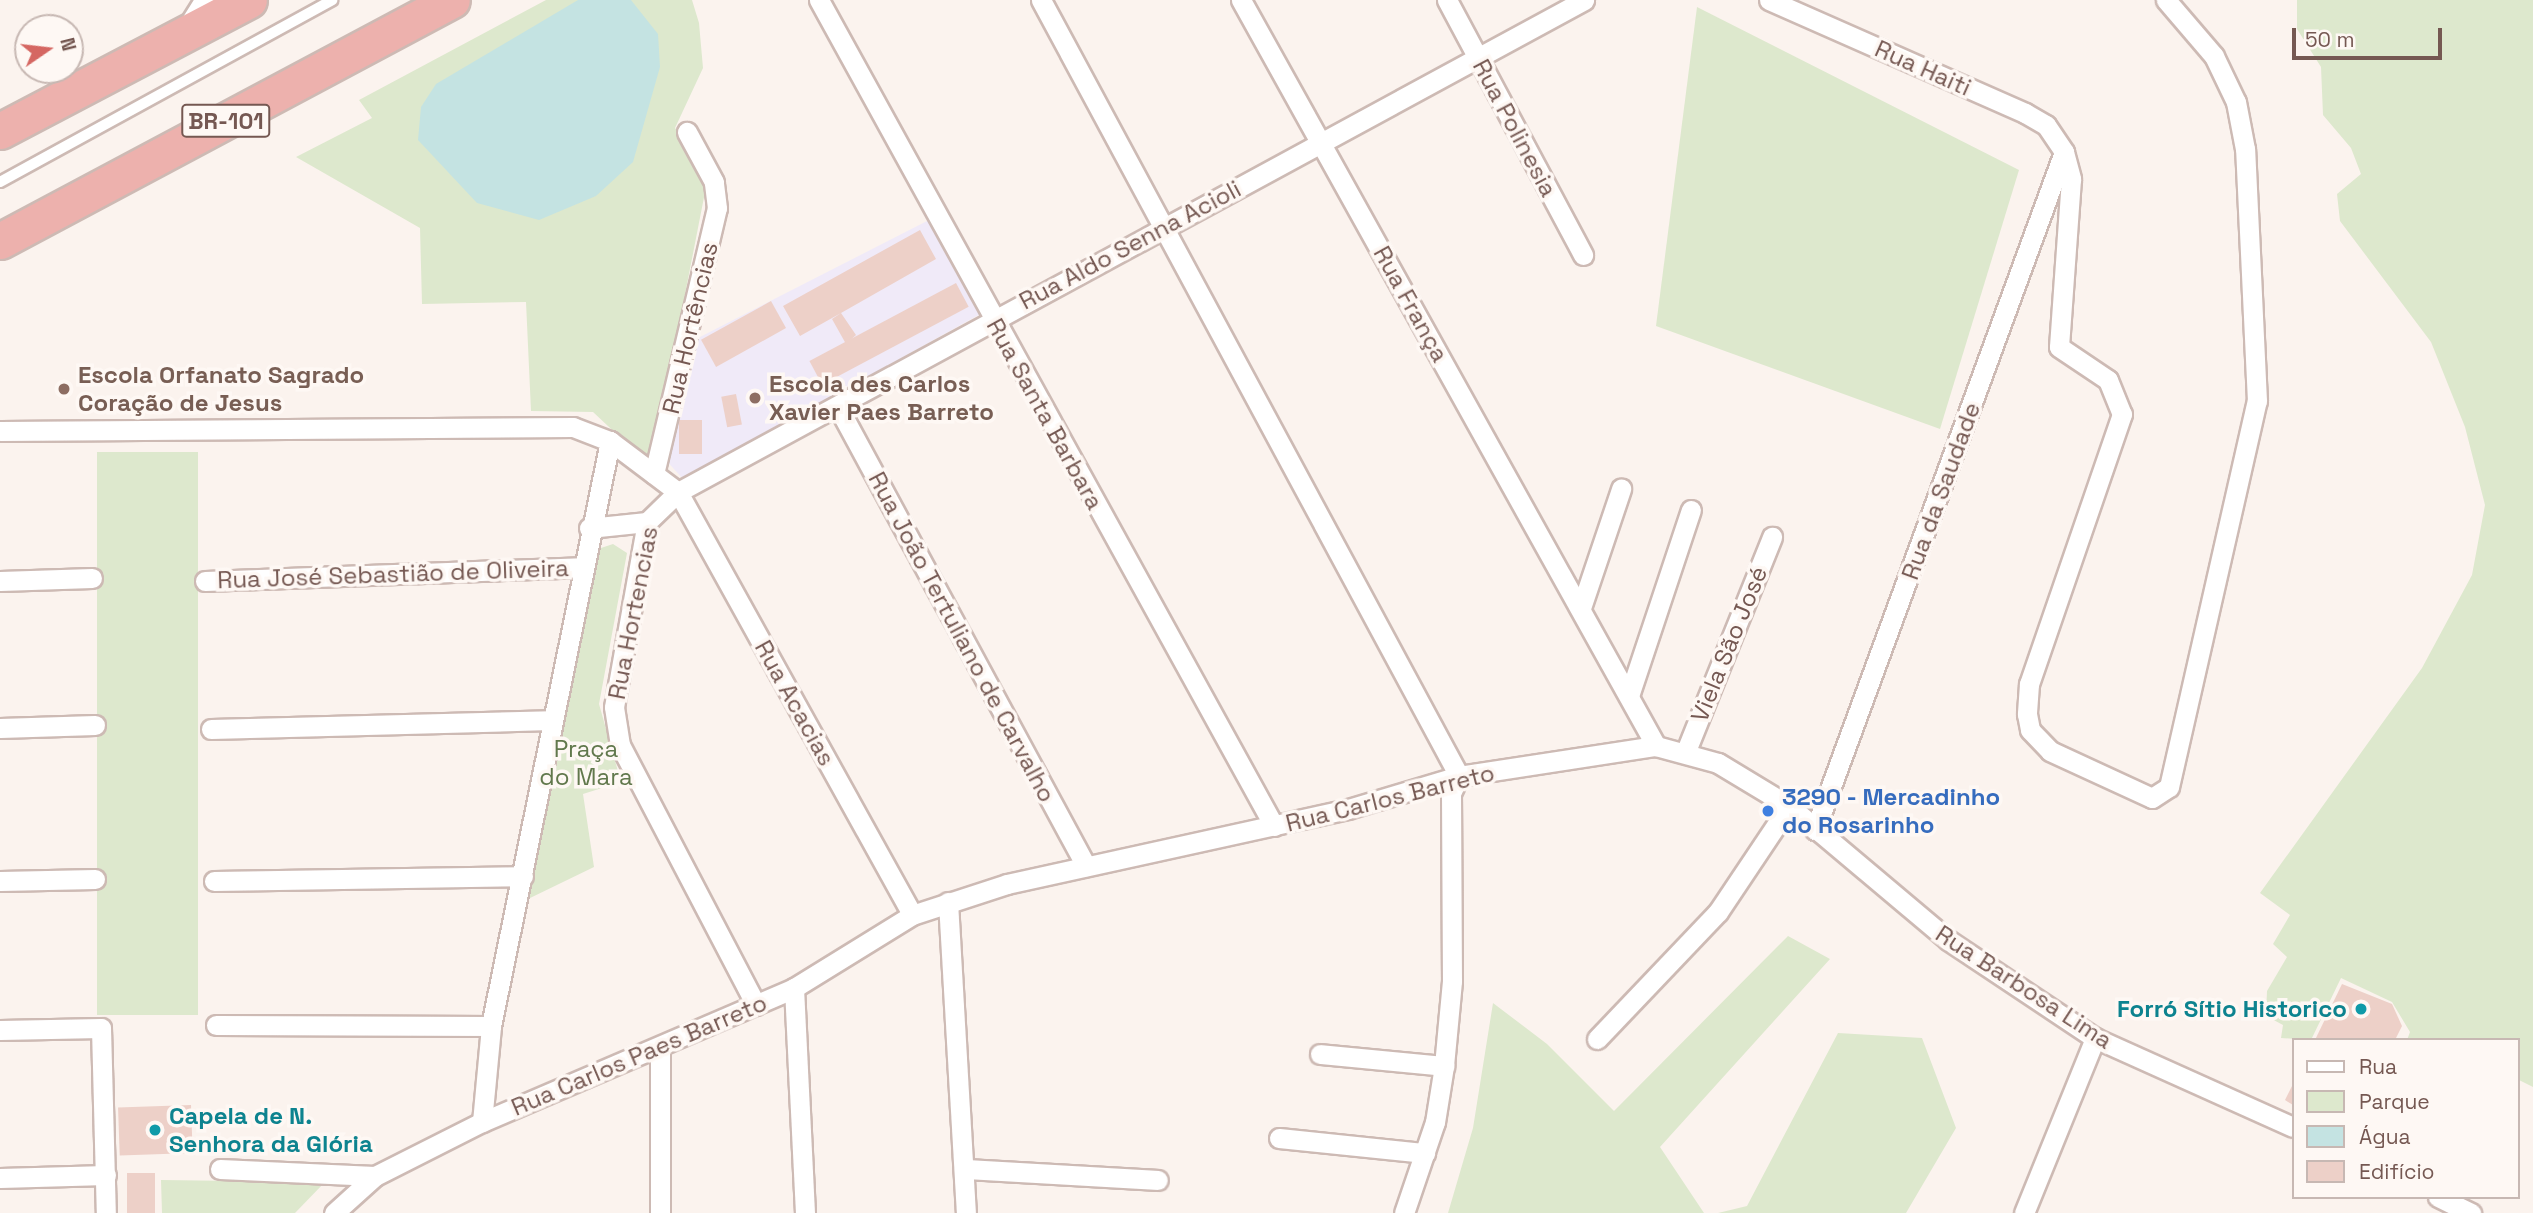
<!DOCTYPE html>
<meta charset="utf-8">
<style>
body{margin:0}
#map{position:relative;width:2533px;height:1213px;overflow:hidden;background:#fbf3ee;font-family:"Space Grotesk",sans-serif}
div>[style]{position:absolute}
.education>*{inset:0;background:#f0eaf8}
.green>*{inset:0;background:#dde8cd;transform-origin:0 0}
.water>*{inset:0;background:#c4e3e2}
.building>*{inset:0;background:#edd0c8;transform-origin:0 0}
.roads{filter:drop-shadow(2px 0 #cdbab4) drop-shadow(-2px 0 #cdbab4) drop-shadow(0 2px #cdbab4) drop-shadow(0 -2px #cdbab4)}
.lane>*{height:10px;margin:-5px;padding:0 5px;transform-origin:5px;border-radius:5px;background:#fff}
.street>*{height:19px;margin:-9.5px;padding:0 9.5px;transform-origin:9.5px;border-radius:9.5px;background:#fff}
.highway>*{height:35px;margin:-17.5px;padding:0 17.5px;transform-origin:17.5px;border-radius:17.5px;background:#edb1ad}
.dots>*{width:19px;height:19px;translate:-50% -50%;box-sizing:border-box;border:4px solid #fef8f4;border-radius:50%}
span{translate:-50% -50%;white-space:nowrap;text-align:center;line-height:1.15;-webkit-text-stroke:7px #fef8f4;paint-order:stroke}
.shield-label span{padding:2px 5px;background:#fef8f4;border:2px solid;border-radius:5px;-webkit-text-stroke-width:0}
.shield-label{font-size:23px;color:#755852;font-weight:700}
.street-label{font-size:24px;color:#755852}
.education-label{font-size:24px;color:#785e54;font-weight:700}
.left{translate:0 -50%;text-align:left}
.park-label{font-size:24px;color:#61784c}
.shop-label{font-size:24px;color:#366cbe;font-weight:700}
.culture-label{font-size:24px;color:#0d838f;font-weight:700}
.right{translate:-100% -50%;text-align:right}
.legend{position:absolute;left:2292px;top:1038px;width:228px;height:161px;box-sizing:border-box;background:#fef8f4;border:2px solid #c7b8b3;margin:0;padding:9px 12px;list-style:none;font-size:21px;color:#755852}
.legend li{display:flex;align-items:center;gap:14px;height:35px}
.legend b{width:35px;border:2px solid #c7b8b3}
.north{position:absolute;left:14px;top:14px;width:70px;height:70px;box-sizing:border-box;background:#fef8f4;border:2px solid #c7b8b3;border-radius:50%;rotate:76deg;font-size:19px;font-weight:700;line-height:28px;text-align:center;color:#755852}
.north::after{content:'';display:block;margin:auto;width:24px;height:32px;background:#d56762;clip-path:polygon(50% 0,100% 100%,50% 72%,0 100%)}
.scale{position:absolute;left:2292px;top:28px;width:150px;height:32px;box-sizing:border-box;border:4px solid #755852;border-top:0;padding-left:9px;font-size:21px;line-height:24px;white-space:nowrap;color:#755852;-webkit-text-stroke:5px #fef8f4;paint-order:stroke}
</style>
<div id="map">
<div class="education">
<div style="clip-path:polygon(929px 220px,984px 312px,683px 479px,664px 458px,698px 338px)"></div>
</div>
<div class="green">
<div style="clip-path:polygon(546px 0,692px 0,699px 23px,703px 68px,675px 128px,700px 164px,706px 187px,654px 453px,640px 456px,593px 412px,531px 411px,526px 302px,422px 304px,420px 228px,296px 157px,372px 118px,359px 100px)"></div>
<div style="clip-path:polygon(2297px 0,2533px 0,2533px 1087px,2517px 1079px,2517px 1040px,2407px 1040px,2410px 1032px,2392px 1002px,2341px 978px,2311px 1040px,2281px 1038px,2283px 1025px,2266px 1016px,2267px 991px,2287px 957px,2273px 944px,2290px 915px,2260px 893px,2422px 668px,2472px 575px,2485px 505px,2465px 427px,2431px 342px,2340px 221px,2337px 194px,2361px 174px,2351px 148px,2323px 115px,2321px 67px,2297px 29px)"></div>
<div style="clip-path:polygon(1697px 7px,2019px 170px,1940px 429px,1656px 326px)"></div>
<div style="left:97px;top:452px;width:101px;height:563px"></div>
<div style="clip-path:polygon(613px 544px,627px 553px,599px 704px,621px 782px,583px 794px,594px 867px,528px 899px,598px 549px)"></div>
<div style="clip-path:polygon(1788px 936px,1830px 959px,1660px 1147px,1704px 1213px,1448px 1213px,1473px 1128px,1493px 1003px,1547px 1044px,1614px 1111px)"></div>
<div style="clip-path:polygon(1838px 1033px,1922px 1038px,1956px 1128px,1906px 1213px,1718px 1213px,1747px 1206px)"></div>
<div style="clip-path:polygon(161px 1180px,325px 1182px,295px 1213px,162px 1213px)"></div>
</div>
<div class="water">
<div style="clip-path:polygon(578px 0,631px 0,658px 34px,660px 67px,633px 162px,596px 196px,539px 220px,477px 203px,418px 140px,421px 107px,436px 84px)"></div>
</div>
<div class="building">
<div style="clip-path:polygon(920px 230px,936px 259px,841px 313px,856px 335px,846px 344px,832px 319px,841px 313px,800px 336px,783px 306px)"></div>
<div style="left:956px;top:283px;width:27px;height:166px;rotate:62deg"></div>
<div style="left:771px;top:301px;width:31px;height:80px;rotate:61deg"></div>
<div style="left:736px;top:394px;width:31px;height:15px;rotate:79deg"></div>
<div style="left:679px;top:420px;width:23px;height:34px"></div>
<div style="clip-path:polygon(2342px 984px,2392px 1004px,2402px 1026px,2395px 1040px,2315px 1040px)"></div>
<div style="clip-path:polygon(2293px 1084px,2293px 1105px,2285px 1100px)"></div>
<div style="left:191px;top:1105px;width:48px;height:73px;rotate:88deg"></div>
<div style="left:155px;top:1173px;width:40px;height:28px;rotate:90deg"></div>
</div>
<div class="roads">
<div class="lane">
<div style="left:0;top:182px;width:379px;rotate:-28.7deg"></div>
</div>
<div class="street">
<div style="left:819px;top:0;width:943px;rotate:61.15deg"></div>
<div style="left:1041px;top:0;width:881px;rotate:61.69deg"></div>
<div style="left:1459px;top:776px;width:19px;rotate:115deg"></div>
<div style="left:1451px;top:793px;width:188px;rotate:89.7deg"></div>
<div style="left:1452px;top:981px;width:85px;rotate:95.4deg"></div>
<div style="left:1444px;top:1066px;width:57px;rotate:99.1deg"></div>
<div style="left:1435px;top:1122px;width:96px;rotate:108.8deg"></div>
<div style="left:1241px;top:0;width:854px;rotate:60.91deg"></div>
<div style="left:1447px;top:0;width:289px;rotate:61.9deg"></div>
<div style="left:1769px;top:0;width:280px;rotate:23.8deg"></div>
<div style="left:2025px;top:113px;width:24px;rotate:30deg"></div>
<div style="left:2046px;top:125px;width:32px;rotate:56deg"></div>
<div style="left:2064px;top:152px;width:28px;rotate:75deg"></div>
<div style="left:2071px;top:179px;width:168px;rotate:94.1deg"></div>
<div style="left:2059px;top:347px;width:59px;rotate:34deg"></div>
<div style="left:2108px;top:380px;width:37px;rotate:68deg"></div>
<div style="left:2122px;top:414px;width:286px;rotate:109deg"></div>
<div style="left:2029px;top:684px;width:30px;rotate:94deg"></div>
<div style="left:2027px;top:714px;width:16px;rotate:79deg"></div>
<div style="left:2030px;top:730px;width:29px;rotate:46deg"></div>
<div style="left:2050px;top:751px;width:112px;rotate:24.7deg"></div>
<div style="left:2152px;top:798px;width:20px;rotate:-33deg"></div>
<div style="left:2169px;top:787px;width:396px;rotate:-77.2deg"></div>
<div style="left:2257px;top:401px;width:252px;rotate:-92.7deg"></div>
<div style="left:2245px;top:149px;width:48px;rotate:-100.8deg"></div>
<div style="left:2236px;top:102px;width:51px;rotate:-115.6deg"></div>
<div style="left:2214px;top:56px;width:74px;rotate:-130.6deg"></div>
<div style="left:186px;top:29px;width:34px;rotate:-58deg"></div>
<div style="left:838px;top:407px;width:522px;rotate:61.62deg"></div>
<div style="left:0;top:431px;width:573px;rotate:-0.4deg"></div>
<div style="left:573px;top:427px;width:40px;rotate:21deg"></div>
<div style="left:610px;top:441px;width:85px;rotate:36.9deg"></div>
<div style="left:678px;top:492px;width:483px;rotate:61deg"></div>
<div style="left:654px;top:474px;width:273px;rotate:-76.7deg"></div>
<div style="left:717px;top:208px;width:26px;rotate:-97deg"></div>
<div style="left:714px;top:182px;width:57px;rotate:-118.4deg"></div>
<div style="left:589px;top:528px;width:58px;rotate:-5.9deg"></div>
<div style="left:0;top:581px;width:92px;rotate:-1.9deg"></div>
<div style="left:205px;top:581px;width:376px;rotate:-2.1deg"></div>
<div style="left:1581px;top:608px;width:126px;rotate:-71.4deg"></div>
<div style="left:1629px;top:696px;width:196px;rotate:-71.6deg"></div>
<div style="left:0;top:728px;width:95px;rotate:-1.8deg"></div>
<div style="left:211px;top:729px;width:339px;rotate:-1.5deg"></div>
<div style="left:1686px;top:751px;width:231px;rotate:-68.1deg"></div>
<div style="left:1815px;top:830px;width:722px;rotate:-69.83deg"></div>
<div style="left:0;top:881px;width:95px;rotate:-1.2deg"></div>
<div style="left:214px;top:881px;width:309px;rotate:-0.9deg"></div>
<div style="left:948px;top:902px;width:312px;rotate:86.7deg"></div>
<div style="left:794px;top:988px;width:225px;rotate:87.2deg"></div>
<div style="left:756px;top:1005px;width:293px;rotate:-117.6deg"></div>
<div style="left:620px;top:745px;width:38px;rotate:-99deg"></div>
<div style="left:614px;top:707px;width:188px;rotate:-79.9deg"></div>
<div style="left:647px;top:522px;width:43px;rotate:-44.1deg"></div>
<div style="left:678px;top:492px;width:1031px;rotate:-28.5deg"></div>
<div style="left:216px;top:1025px;width:275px;rotate:0.2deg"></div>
<div style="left:0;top:1030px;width:101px;rotate:-1.1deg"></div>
<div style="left:101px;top:1028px;width:185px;rotate:88.5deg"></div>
<div style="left:1597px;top:1039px;width:175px;rotate:-46.4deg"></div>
<div style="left:1718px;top:912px;width:128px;rotate:-56.2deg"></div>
<div style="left:1320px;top:1054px;width:125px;rotate:5.5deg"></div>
<div style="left:482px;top:1122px;width:96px;rotate:-84.6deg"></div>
<div style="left:491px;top:1026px;width:597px;rotate:-78.5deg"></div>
<div style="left:1279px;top:1138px;width:147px;rotate:5.9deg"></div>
<div style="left:220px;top:1169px;width:155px;rotate:2.6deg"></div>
<div style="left:967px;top:1169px;width:191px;rotate:3.3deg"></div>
<div style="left:0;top:1178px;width:106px;rotate:-1.6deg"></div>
<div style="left:2438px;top:1197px;width:37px;rotate:26deg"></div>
<div style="left:334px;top:1213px;width:55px;rotate:-42.1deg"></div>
<div style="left:375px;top:1176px;width:120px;rotate:-26.8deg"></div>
<div style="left:482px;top:1122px;width:340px;rotate:-23.2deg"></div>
<div style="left:794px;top:988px;width:139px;rotate:-31.7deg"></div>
<div style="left:912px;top:915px;width:100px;rotate:-18.1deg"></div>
<div style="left:1007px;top:884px;width:349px;rotate:-12.4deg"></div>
<div style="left:1348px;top:809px;width:116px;rotate:-16.6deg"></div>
<div style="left:1459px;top:776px;width:199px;rotate:-8.7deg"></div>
<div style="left:1656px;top:746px;width:64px;rotate:15.3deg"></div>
<div style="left:1718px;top:763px;width:83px;rotate:31.2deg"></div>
<div style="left:1789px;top:806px;width:208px;rotate:40.1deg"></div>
<div style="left:1948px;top:940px;width:177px;rotate:33.7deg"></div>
<div style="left:2095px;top:1038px;width:217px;rotate:24.2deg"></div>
<div style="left:660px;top:1213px;width:166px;rotate:-90deg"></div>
<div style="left:2024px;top:1213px;width:189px;rotate:-67.9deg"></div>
</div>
<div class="highway">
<div style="left:0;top:131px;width:281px;rotate:-27.7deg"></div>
<div style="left:0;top:241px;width:512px;rotate:-28.07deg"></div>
</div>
</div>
<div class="dots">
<div style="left:64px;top:389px;background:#8d6e63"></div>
<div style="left:755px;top:398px;background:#8d6e63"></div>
<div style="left:1768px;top:811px;background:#3f7fe0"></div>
<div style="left:2361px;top:1009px;background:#0f9aa8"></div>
<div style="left:155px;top:1130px;background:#0f9aa8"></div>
</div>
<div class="shield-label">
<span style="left:226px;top:121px">BR-101</span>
</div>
<div class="street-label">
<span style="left:1923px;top:68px;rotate:24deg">Rua Haiti</span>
<span style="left:1515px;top:128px;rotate:62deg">Rua Polinesia</span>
<span style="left:1130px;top:245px;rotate:-28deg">Rua Aldo Senna Acioli</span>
<span style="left:1411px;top:304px;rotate:61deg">Rua França</span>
<span style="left:690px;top:328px;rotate:-77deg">Rua Hortências</span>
<span style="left:1045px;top:414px;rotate:61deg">Rua Santa Barbara</span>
<span style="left:1941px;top:491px;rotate:-70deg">Rua da Saudade</span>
<span style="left:393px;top:574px;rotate:-2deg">Rua José Sebastião de Oliveira</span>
<span style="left:633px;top:613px;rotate:-79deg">Rua Hortencias</span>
<span style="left:962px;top:637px;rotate:62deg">Rua João Tertuliano de Carvalho</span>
<span style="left:1729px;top:644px;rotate:-68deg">Viela São José</span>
<span style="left:795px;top:703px;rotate:61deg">Rua Acacias</span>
<span style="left:1390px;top:798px;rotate:-14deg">Rua Carlos Barreto</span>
<span style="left:2024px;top:987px;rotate:33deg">Rua Barbosa Lima</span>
<span style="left:639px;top:1055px;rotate:-23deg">Rua Carlos Paes Barreto</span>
</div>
<div class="education-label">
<span class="left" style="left:78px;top:389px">Escola Orfanato Sagrado<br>Coração de Jesus</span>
<span class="left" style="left:769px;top:398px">Escola des Carlos<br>Xavier Paes Barreto</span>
</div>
<div class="park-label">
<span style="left:586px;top:763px">Praça<br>do Mara</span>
</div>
<div class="shop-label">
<span class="left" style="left:1782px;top:811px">3290 - Mercadinho<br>do Rosarinho</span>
</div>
<div class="culture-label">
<span class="right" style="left:2347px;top:1009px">Forró Sítio Historico</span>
<span class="left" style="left:169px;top:1130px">Capela de N.<br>Senhora da Glória</span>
</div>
<ul class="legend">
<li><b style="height:9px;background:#fff"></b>Rua</li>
<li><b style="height:19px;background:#dde8cd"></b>Parque</li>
<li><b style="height:19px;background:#c4e3e2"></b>Água</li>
<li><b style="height:19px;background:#edd0c8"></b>Edifício</li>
</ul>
<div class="north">N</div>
<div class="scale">50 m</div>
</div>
